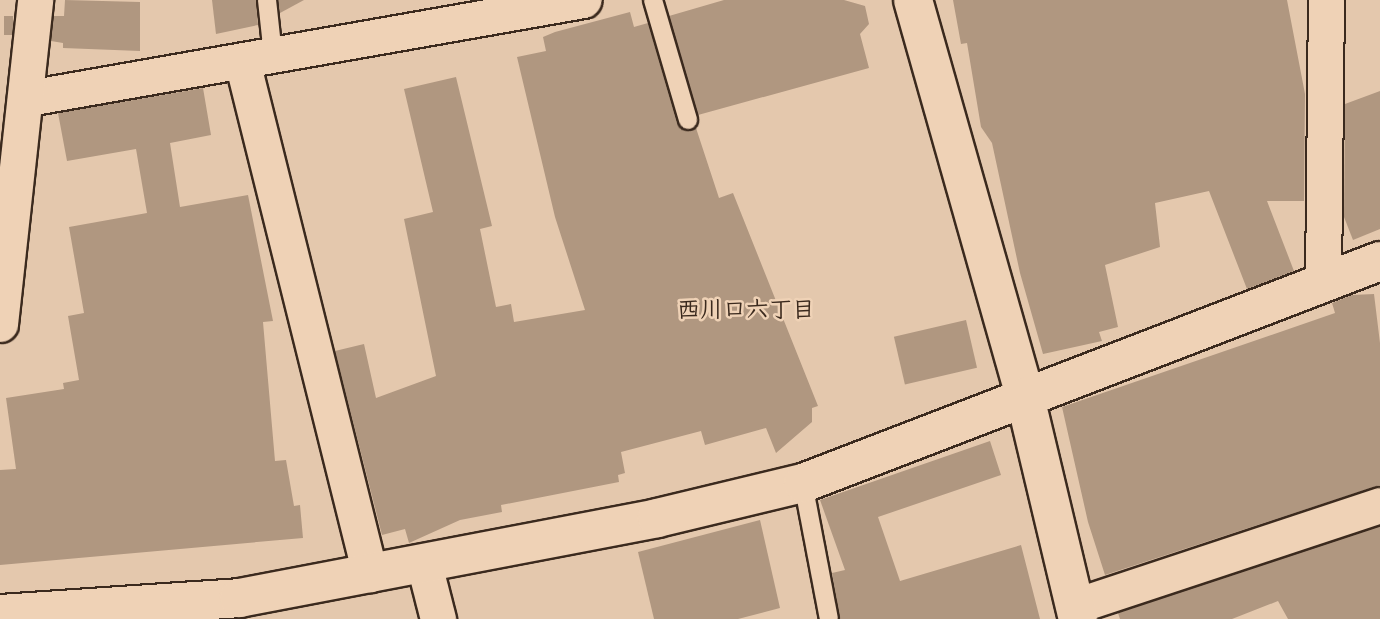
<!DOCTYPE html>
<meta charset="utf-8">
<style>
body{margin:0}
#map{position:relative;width:1380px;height:619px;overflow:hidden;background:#e4c8ad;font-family:"Patrick Hand","Klee One",sans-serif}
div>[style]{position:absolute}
.building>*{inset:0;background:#b09780;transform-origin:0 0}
.roads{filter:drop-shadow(2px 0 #3b2a1e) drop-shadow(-2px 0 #3b2a1e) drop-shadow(0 2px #3b2a1e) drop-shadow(0 -2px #3b2a1e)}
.lane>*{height:18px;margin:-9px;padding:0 9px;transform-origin:9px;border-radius:9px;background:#efd2b6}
.street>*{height:35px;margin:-17.5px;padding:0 17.5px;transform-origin:17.5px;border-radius:17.5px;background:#efd2b6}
.secondary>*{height:38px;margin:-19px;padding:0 19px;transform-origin:19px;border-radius:19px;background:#efd2b6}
span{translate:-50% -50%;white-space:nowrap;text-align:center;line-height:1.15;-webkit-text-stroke:5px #efd2b6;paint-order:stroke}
.neighbourhood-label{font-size:23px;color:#3b2a1e;font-weight:700}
</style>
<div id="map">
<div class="building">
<div style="clip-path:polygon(65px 0,140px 2px,140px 51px,63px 48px,63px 43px,51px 41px,53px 16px,64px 16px)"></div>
<div style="clip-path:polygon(212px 0,256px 0,258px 25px,216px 34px)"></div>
<div style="clip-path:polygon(278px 0,304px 0,280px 13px)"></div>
<div style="clip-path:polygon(724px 0,844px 0,865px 6px,869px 24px,860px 34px,869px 68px,698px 115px,669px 16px)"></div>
<div style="clip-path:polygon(953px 0,1287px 0,1305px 94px,1304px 201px,1267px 201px,1294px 271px,1247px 289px,1209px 191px,1155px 203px,1160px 247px,1105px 265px,1118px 327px,1099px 332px,1102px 341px,1043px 354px,1020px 273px,992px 143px,981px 127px,967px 43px,961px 44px)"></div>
<div style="clip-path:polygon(630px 12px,634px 27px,648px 23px,677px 123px,685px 131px,696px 128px,719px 198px,733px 193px,818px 406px,812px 408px,812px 422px,776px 453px,766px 428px,705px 445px,701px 431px,621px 452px,625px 473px,618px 475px,619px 482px,501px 505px,502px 512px,460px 520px,409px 543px,405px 529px,382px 535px,335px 351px,364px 344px,376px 398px,436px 376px,404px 219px,433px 212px,404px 89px,456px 77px,492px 226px,480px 229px,496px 307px,511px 304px,514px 322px,585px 310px,555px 217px,517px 57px,546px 51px,543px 37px,555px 32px)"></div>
<div style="left:4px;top:16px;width:9px;height:19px"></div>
<div style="clip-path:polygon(203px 88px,211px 135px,170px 143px,180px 207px,248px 195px,273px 321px,263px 322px,275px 461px,286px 460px,294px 506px,300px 505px,303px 538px,0 565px,0 470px,16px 469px,6px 398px,64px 389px,63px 383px,79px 380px,68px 316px,84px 313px,69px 227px,147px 213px,136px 149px,67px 161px,58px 113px)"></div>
<div style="clip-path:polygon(1380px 91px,1380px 229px,1353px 240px,1344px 217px,1345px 104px)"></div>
<div style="clip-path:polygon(1374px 294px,1380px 343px,1380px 485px,1105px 575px,1088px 522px,1062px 407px,1335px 313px,1332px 303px,1352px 295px)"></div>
<div style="left:966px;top:320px;width:49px;height:74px;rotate:77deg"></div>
<div style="clip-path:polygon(990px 441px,1001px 475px,878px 517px,900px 581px,1021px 545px,1040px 619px,840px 619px,832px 573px,845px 570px,820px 500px)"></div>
<div style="clip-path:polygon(760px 520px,780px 608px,738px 619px,654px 619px,638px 552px)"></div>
<div style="clip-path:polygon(1380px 526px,1380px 619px,1288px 619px,1278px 601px,1232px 619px,1120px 619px,1118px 613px)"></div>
</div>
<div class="roads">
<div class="lane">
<div style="left:267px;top:0;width:55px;rotate:83.8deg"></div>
<div style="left:653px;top:0;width:125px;rotate:73.7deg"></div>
<div style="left:803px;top:483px;width:138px;rotate:79.2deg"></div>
</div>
<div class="street">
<div style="left:242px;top:61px;width:529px;rotate:75.99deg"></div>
<div style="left:28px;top:98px;width:564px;rotate:-10.01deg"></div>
<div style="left:1323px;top:282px;width:282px;rotate:-89.4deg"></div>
<div style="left:0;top:324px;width:326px;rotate:-83.8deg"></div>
<div style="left:424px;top:564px;width:57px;rotate:75.7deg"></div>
<div style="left:1075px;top:606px;width:321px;rotate:-18.3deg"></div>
</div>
<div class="secondary">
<div style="left:913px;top:0;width:412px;rotate:74.2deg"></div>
<div style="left:1025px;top:397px;width:228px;rotate:76.6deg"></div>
<div style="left:0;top:614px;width:240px;rotate:-3.8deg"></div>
<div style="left:239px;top:598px;width:426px;rotate:-10.8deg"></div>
<div style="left:657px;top:518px;width:150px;rotate:-13.5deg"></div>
<div style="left:803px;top:483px;width:618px;rotate:-21.04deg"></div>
</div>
</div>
<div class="neighbourhood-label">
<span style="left:746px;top:309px">西川口六丁目</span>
</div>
</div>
